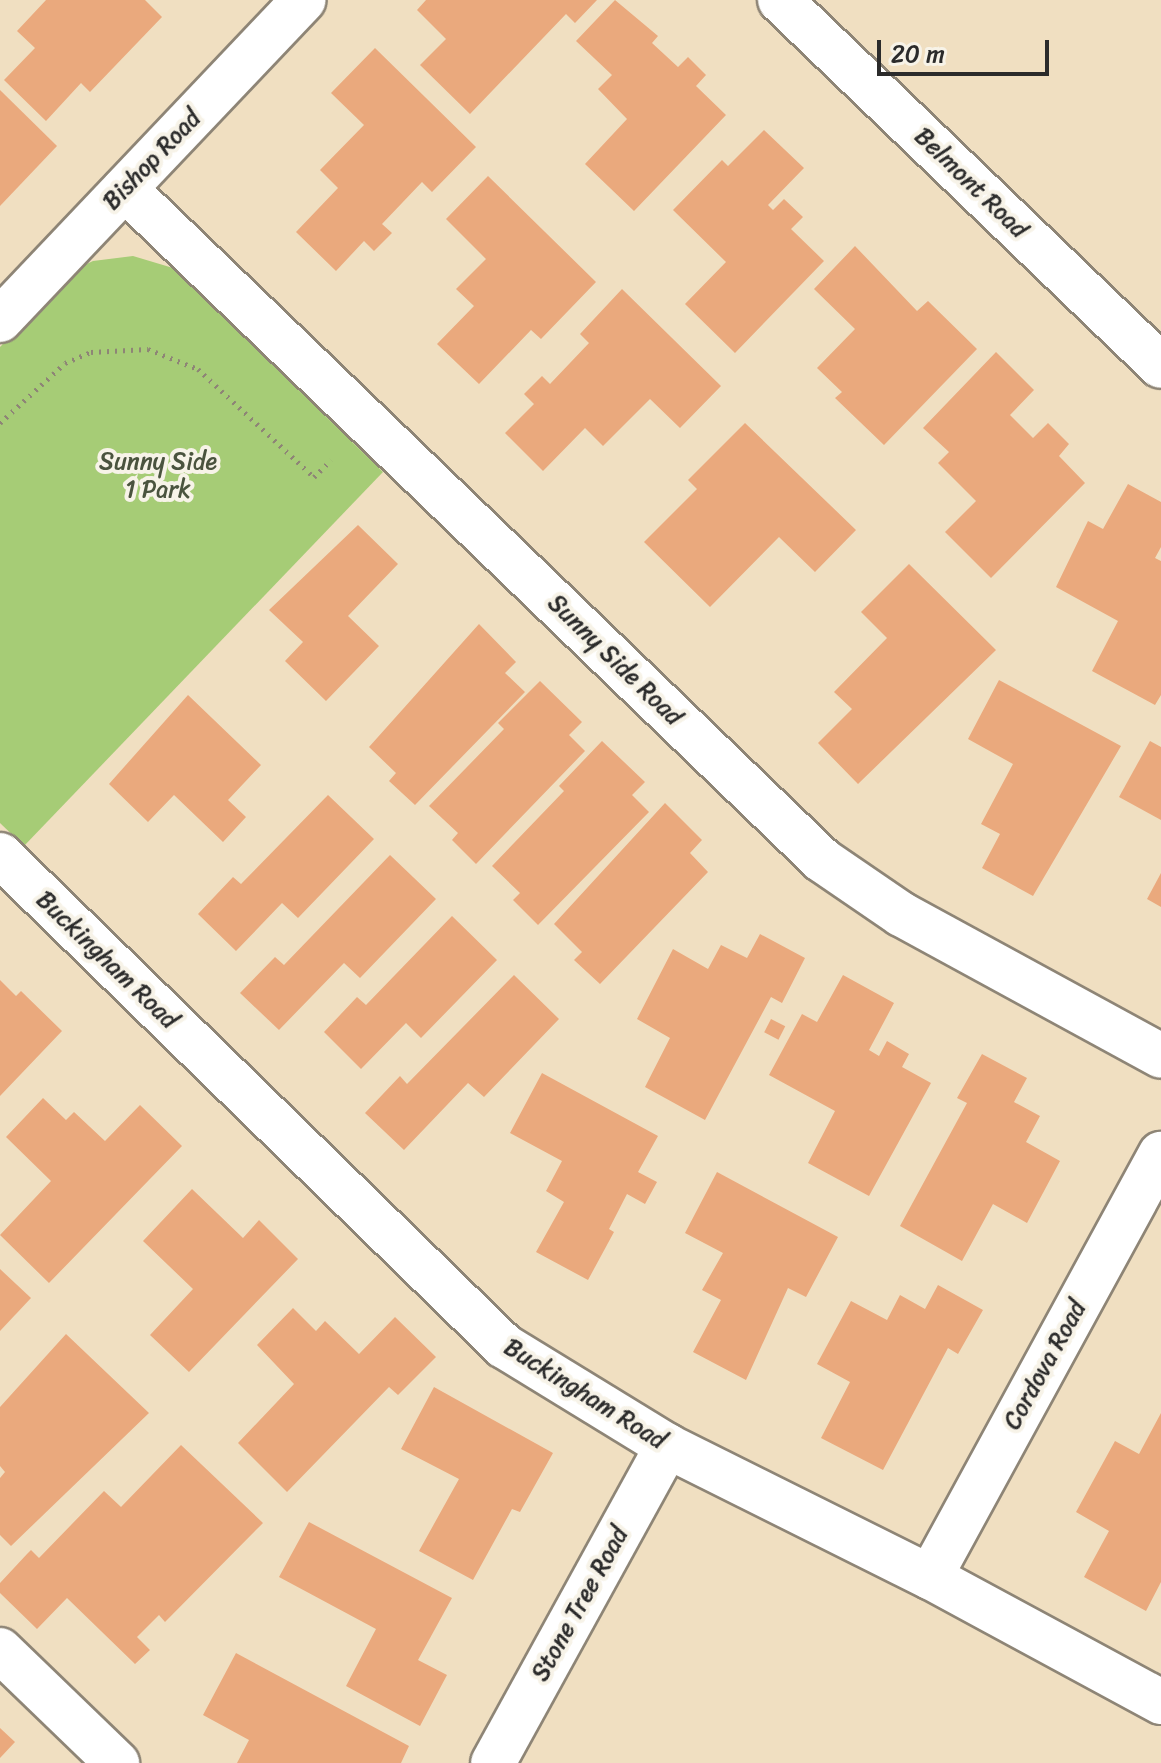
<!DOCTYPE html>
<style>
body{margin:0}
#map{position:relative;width:1161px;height:1763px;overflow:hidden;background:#f0dfc1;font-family:Sriracha,sans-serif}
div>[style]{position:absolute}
.green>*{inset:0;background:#a6cc76}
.building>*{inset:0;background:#eaa97d;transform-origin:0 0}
.path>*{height:5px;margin-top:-2.5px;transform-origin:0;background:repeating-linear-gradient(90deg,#8e8576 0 2px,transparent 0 8px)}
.roads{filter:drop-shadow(2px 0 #8e8576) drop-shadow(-2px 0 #8e8576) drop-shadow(0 2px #8e8576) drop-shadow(0 -2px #8e8576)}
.street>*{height:44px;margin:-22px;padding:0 22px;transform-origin:22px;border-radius:22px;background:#fff}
span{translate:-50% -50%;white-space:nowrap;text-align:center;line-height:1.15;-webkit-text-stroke:8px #f7f3e8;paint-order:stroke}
.street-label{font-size:24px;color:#2b2b2b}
.park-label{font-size:24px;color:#4a533e}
.scale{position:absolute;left:877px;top:40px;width:172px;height:36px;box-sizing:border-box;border:4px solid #2b2b2b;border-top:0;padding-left:10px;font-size:24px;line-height:28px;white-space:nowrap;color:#2b2b2b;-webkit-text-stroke:6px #f7f3e8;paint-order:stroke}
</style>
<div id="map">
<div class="green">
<div style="clip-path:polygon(133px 256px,173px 268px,383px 472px,24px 846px,0 823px,0 347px,74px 270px,93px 261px)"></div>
</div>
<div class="building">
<div style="clip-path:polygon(46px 0,145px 0,162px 17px,90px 92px,81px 83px,46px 121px,4px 80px,35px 48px,17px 31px)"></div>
<div style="clip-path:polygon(426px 0,597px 0,575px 23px,566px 14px,470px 114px,420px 65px,446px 39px,417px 10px)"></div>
<div style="clip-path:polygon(615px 0,658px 36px,652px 43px,678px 67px,688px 57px,706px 75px,696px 86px,726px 115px,634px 211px,585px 164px,627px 119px,598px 89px,612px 75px,576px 41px)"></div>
<div style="clip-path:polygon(375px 48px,476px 147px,432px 192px,422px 182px,382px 224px,392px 233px,374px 251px,364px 241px,336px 271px,296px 232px,338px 188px,320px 170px,364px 125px,331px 93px)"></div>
<div style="clip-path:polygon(0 90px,57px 146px,0 206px)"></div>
<div style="clip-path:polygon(764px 130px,804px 168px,768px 205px,773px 210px,784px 199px,803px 217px,791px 229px,824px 261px,735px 353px,685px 304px,726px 262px,673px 210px,722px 160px,728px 166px)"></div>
<div style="clip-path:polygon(488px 176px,596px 282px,541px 339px,531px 330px,479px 384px,437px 344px,474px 306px,456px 289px,486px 259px,446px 219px)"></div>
<div style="clip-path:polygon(855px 246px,917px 311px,928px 301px,977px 349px,884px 445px,835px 398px,842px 392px,817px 368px,855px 329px,814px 289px)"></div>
<div style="clip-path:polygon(622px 289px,721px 386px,680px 428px,650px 399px,603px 446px,585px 428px,543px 471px,505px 433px,534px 404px,524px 394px,542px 376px,550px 384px,589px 343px,580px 334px)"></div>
<div style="clip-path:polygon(996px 352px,1034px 390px,1010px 415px,1033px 438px,1048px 423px,1069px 444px,1059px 456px,1085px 483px,991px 578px,945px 532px,976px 501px,938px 463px,949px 452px,923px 428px)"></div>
<div style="clip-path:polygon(745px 423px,856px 530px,815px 572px,779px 537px,710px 607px,644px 542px,697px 489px,688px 480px)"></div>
<div style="clip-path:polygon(1128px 484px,1161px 502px,1161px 547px,1155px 558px,1161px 561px,1161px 695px,1155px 705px,1092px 671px,1118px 621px,1056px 587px,1088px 521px,1103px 529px)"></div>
<div style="clip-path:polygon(358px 525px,398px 564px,348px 616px,379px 646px,326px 701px,285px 661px,303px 642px,269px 610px)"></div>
<div style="clip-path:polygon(909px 564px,996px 650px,858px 784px,818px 743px,852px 709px,834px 692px,887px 638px,861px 612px)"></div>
<div style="clip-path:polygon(479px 624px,516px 662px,505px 673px,525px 692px,415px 805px,389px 781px,396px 773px,369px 747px)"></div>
<div style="clip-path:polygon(999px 680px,1121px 746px,1033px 896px,982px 868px,1000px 834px,981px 824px,1013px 764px,968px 739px)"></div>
<div style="clip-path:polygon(540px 681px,582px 722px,569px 735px,585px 751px,476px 864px,452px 840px,458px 833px,429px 806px,504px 729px,498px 723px)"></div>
<div style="clip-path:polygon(188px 695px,261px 765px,228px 800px,246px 817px,223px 842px,174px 795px,148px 822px,109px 784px)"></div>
<div style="clip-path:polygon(602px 741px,645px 782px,632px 795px,649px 812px,538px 925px,513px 900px,520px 893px,492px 866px,564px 791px,559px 786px)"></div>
<div style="clip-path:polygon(1150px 741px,1161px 747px,1161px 820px,1119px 797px)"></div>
<div style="clip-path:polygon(328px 795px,374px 839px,298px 918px,282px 903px,236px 951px,198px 914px,233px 877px,241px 884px)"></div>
<div style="clip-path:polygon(665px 803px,702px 840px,690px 853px,708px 872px,600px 984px,574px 960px,582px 952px,554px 924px)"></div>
<div style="clip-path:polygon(390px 855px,436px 899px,360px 978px,344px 963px,279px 1030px,240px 993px,275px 957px,284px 965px)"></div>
<div style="clip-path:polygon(1161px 873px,1161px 907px,1147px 899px)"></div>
<div style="clip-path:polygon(452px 916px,497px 960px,421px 1038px,406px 1023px,361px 1069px,324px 1032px,357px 997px,366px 1005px)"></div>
<div style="clip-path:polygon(760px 934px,805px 958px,782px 1003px,771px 997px,705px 1120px,645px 1087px,670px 1038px,637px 1019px,673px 949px,708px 969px,721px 945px,747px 958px)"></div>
<div style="clip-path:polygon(514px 975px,559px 1019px,484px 1097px,468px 1083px,404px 1150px,365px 1113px,400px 1076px,407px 1084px)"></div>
<div style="clip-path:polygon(843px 975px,894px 1003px,869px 1050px,879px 1056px,887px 1041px,909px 1054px,902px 1067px,931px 1083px,869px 1196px,808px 1163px,835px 1111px,769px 1075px,802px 1014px,817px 1022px)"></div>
<div style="clip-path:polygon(0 980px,16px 996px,21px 991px,62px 1031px,0 1096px)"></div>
<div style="left:771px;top:1019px;width:16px;height:15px;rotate:27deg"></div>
<div style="clip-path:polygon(982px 1054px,1027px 1078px,1014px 1102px,1040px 1116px,1026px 1142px,1060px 1161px,1027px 1223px,993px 1204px,962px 1261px,900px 1226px,967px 1103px,957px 1098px)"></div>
<div style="clip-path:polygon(542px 1073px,658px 1136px,638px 1172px,657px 1182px,645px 1204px,627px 1194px,609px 1229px,614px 1232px,588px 1280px,536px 1252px,564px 1202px,546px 1191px,562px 1161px,510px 1133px)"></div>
<div style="clip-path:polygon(43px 1098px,66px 1120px,74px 1112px,105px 1141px,140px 1105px,182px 1146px,49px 1283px,0 1235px,51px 1181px,6px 1137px)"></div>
<div style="clip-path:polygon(717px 1172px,838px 1237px,806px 1297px,788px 1288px,746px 1380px,693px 1352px,721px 1300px,702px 1290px,723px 1253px,685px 1233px)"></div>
<div style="clip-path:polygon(192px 1189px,243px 1238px,259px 1220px,298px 1259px,189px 1372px,150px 1335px,193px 1289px,143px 1241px)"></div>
<div style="clip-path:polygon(0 1269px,31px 1298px,0 1331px)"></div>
<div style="clip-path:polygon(938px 1285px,983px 1310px,958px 1354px,948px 1348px,883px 1470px,821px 1438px,850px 1382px,817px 1364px,851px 1301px,887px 1320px,900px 1295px,925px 1309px)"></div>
<div style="clip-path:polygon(293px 1308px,316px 1331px,325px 1321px,359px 1354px,395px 1317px,436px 1357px,398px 1395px,389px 1387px,287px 1492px,238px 1443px,294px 1384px,257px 1345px)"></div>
<div style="clip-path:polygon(66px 1334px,149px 1413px,11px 1546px,0 1535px,0 1478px,5px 1472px,0 1466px,0 1407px)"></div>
<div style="clip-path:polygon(434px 1387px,553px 1453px,520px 1512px,512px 1509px,473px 1580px,419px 1551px,459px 1479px,401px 1449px)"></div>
<div style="clip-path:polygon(1161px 1413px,1161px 1582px,1146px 1611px,1084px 1577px,1109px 1531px,1076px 1512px,1115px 1441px,1139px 1454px)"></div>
<div style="clip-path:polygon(181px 1445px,263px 1523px,165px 1622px,159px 1615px,137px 1637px,150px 1650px,135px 1664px,67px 1598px,37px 1629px,0 1593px,0 1583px,27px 1554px,31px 1550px,39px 1558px,104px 1491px,121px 1507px)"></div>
<div style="clip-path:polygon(309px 1522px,452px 1598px,418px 1660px,447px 1675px,420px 1726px,346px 1686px,376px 1629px,279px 1577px)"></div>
<div style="clip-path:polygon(236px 1653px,409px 1746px,401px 1763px,237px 1763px,249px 1740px,203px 1715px)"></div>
<div style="clip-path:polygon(0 1728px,15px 1742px,0 1758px)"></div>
</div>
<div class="path">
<div style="left:0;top:423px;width:88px;rotate:-42.7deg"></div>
<div style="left:65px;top:363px;width:28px;rotate:-23deg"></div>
<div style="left:91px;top:352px;width:57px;rotate:-3deg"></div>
<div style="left:148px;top:349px;width:54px;rotate:21.8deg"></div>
<div style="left:198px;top:369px;width:158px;rotate:43deg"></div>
<div style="left:314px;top:477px;width:24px;rotate:-45deg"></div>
</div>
<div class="roads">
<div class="street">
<div style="left:780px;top:0;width:528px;rotate:43.85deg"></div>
<div style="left:125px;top:189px;width:967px;rotate:43.91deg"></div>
<div style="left:822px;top:860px;width:96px;rotate:34.4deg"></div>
<div style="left:901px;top:914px;width:296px;rotate:28.6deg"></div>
<div style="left:0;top:320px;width:441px;rotate:-46.5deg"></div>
<div style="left:0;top:855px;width:704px;rotate:44.25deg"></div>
<div style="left:504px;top:1346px;width:191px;rotate:31.5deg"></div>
<div style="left:667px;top:1446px;width:294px;rotate:26.5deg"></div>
<div style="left:930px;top:1577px;width:263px;rotate:28.4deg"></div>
<div style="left:930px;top:1577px;width:482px;rotate:-61.4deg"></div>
<div style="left:0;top:1650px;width:163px;rotate:44deg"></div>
<div style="left:493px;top:1763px;width:362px;rotate:-61.2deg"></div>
</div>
</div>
<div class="street-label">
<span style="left:152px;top:160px;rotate:-46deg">Bishop Road</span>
<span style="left:971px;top:183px;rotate:44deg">Belmont Road</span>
<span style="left:615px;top:660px;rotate:44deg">Sunny Side Road</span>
<span style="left:107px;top:960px;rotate:44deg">Buckingham Road</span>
<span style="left:1045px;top:1365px;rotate:-61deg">Cordova Road</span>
<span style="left:585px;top:1394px;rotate:32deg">Buckingham Road</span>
<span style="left:580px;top:1604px;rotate:-61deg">Stone Tree Road</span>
</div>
<div class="park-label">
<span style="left:158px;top:476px">Sunny Side<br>1 Park</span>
</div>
<div class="scale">20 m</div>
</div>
